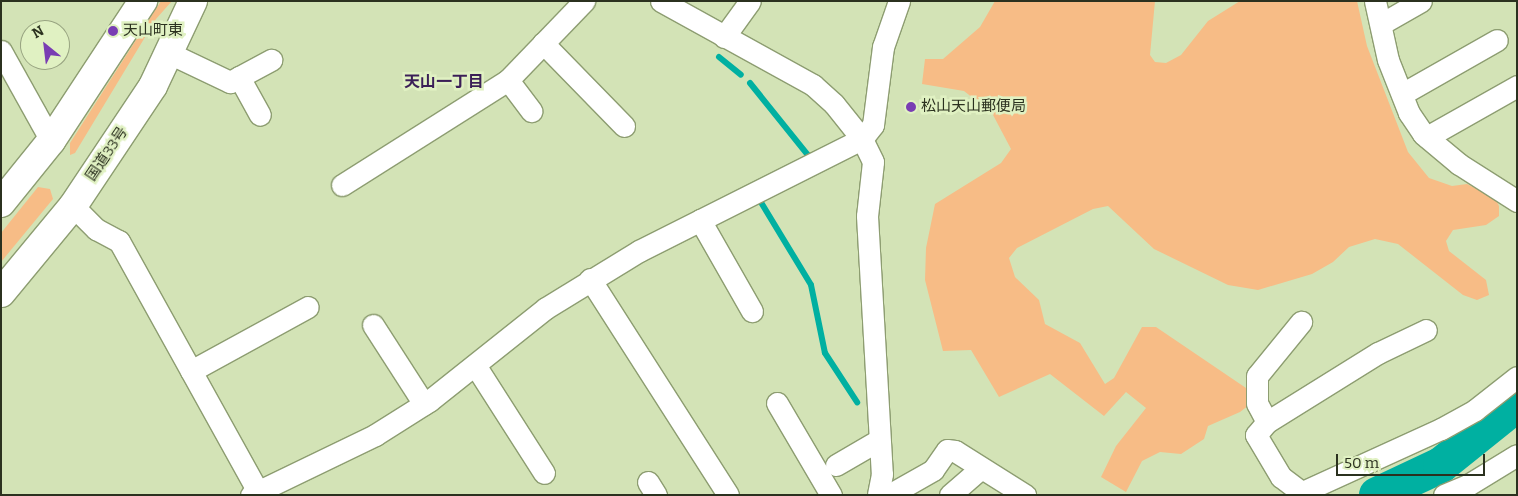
<!DOCTYPE html>
<meta charset="utf-8">
<style>
body{margin:0}
#map{position:relative;width:1518px;height:496px;overflow:hidden;background:#d3e3b6;font-family:Bitter,"Noto Sans JP",serif}
div>[style]{position:absolute}
.green>*{inset:0;background:#f7bc86}
.stream>*{height:6px;margin:-3px;padding:0 3px;transform-origin:3px;border-radius:3px;background:#00b0a1}
.river>*{height:36px;margin:-18px;padding:0 18px;transform-origin:18px;border-radius:18px;background:#00b0a1}
.roads{filter:drop-shadow(1px 0 #8d9d71) drop-shadow(-1px 0 #8d9d71) drop-shadow(0 1px #8d9d71) drop-shadow(0 -1px #8d9d71)}
.minor>*{height:21px;margin:-10.5px;padding:0 10.5px;transform-origin:10.5px;border-radius:10.5px;background:#fff}
.trunk>*{height:28px;margin:-14px;padding:0 14px;transform-origin:14px;border-radius:14px;background:#fff}
.dots>*{width:14px;height:14px;translate:-50% -50%;box-sizing:border-box;border:2px solid #e0f1c2;border-radius:50%}
span{translate:-50% -50%;white-space:nowrap;text-align:center;line-height:1.15;-webkit-text-stroke:5px #e0f1c2;paint-order:stroke}
.poi-label{font-size:15px;color:#2b311f}
.left{translate:0 -50%;text-align:left}
.street-label{font-size:15px;color:#2b311f}
.neighbourhood-label{font-size:16px;color:#3b1f57;font-weight:700}
.frame{position:absolute;inset:0;border:2px solid #2b311f;pointer-events:none}
.north{position:absolute;left:20px;top:20px;width:50px;height:50px;box-sizing:border-box;background:#e0f1c2;border:1px solid #98a481;border-radius:50%;rotate:331deg;font-size:14px;font-weight:700;line-height:20px;text-align:center;color:#2b311f}
.north::after{content:'';display:block;margin:auto;width:18px;height:22px;background:#793db3;clip-path:polygon(50% 0,100% 100%,50% 72%,0 100%)}
.scale{position:absolute;left:1336px;top:454px;width:149px;height:22px;box-sizing:border-box;border:2px solid #2b311f;border-top:0;padding-left:6px;font-size:15px;line-height:18px;white-space:nowrap;color:#2b311f;-webkit-text-stroke:4px #e0f1c2;paint-order:stroke}
</style>
<div id="map">
<div class="green">
<div style="clip-path:polygon(161px 1px,172px 1px,156px 19px,75px 153px,70px 155px,70px 143px)"></div>
<div style="clip-path:polygon(995px 1px,1155px 1px,1150px 55px,1155px 62px,1166px 63px,1181px 55px,1208px 21px,1240px 1px,1357px 1px,1367px 46px,1408px 152px,1429px 178px,1452px 186px,1467px 184px,1495px 198px,1499px 206px,1499px 216px,1486px 225px,1453px 230px,1446px 241px,1449px 251px,1486px 280px,1489px 295px,1477px 300px,1463px 295px,1398px 244px,1375px 239px,1349px 247px,1333px 262px,1312px 274px,1258px 290px,1228px 285px,1154px 249px,1108px 206px,1093px 209px,1017px 248px,1009px 258px,1015px 277px,1039px 300px,1045px 324px,1080px 343px,1105px 384px,1114px 378px,1142px 327px,1156px 327px,1246px 388px,1253px 402px,1240px 412px,1208px 426px,1204px 439px,1181px 454px,1160px 452px,1142px 461px,1126px 492px,1101px 477px,1116px 446px,1146px 408px,1126px 392px,1104px 416px,1050px 374px,999px 397px,971px 350px,943px 351px,925px 280px,926px 248px,935px 204px,1001px 163px,1011px 149px,992px 113px,964px 91px,922px 84px,925px 59px,943px 59px,980px 27px)"></div>
<div style="clip-path:polygon(38px 187px,50px 189px,53px 199px,1px 262px,1px 233px)"></div>
</div>
<div class="stream">
<div style="left:719px;top:57px;width:28px;rotate:39deg"></div>
<div style="left:750px;top:83px;width:97px;rotate:51.2deg"></div>
<div style="left:762px;top:197px;width:4px;rotate:146deg"></div>
<div style="left:759px;top:199px;width:100px;rotate:58.8deg"></div>
<div style="left:811px;top:285px;width:69px;rotate:78.4deg"></div>
<div style="left:825px;top:353px;width:59px;rotate:56.9deg"></div>
</div>
<div class="river">
<div style="left:1377px;top:495px;width:71px;rotate:-25.1deg"></div>
<div style="left:1441px;top:465px;width:97px;rotate:-38.8deg"></div>
</div>
<div class="roads">
<div class="minor">
<div style="left:661px;top:1px;width:174px;rotate:28.9deg"></div>
<div style="left:813px;top:85px;width:28px;rotate:42deg"></div>
<div style="left:834px;top:104px;width:45px;rotate:51.3deg"></div>
<div style="left:862px;top:139px;width:25px;rotate:64deg"></div>
<div style="left:873px;top:162px;width:54px;rotate:96.3deg"></div>
<div style="left:867px;top:216px;width:258px;rotate:86.7deg"></div>
<div style="left:882px;top:474px;width:21px;rotate:101deg"></div>
<div style="left:1375px;top:1px;width:60px;rotate:77.6deg"></div>
<div style="left:1388px;top:60px;width:57px;rotate:68.4deg"></div>
<div style="left:1409px;top:113px;width:25px;rotate:56deg"></div>
<div style="left:1423px;top:134px;width:47px;rotate:39.8deg"></div>
<div style="left:1459px;top:164px;width:69px;rotate:32.5deg"></div>
<div style="left:1381px;top:24px;width:46px;rotate:-29.9deg"></div>
<div style="left:724px;top:37px;width:44px;rotate:-54.2deg"></div>
<div style="left:543px;top:43px;width:116px;rotate:45.7deg"></div>
<div style="left:1px;top:51px;width:103px;rotate:60.9deg"></div>
<div style="left:169px;top:53px;width:68px;rotate:25.4deg"></div>
<div style="left:230px;top:82px;width:47px;rotate:-28.2deg"></div>
<div style="left:239px;top:77px;width:43px;rotate:61.1deg"></div>
<div style="left:508px;top:80px;width:39px;rotate:53deg"></div>
<div style="left:1402px;top:94px;width:109px;rotate:-29.6deg"></div>
<div style="left:1427px;top:137px;width:103px;rotate:-29.5deg"></div>
<div style="left:342px;top:185px;width:196px;rotate:-32.3deg"></div>
<div style="left:508px;top:80px;width:110px;rotate:-46.1deg"></div>
<div style="left:73px;top:206px;width:33px;rotate:45deg"></div>
<div style="left:96px;top:229px;width:26px;rotate:28deg"></div>
<div style="left:119px;top:241px;width:291px;rotate:61deg"></div>
<div style="left:700px;top:220px;width:105px;rotate:60.3deg"></div>
<div style="left:590px;top:279px;width:256px;rotate:57.4deg"></div>
<div style="left:373px;top:325px;width:94px;rotate:57.2deg"></div>
<div style="left:475px;top:365px;width:128px;rotate:57.4deg"></div>
<div style="left:191px;top:371px;width:133px;rotate:-28.7deg"></div>
<div style="left:777px;top:403px;width:107px;rotate:59.6deg"></div>
<div style="left:1267px;top:422px;width:21px;rotate:-118deg"></div>
<div style="left:1257px;top:403px;width:27px;rotate:-90deg"></div>
<div style="left:1257px;top:376px;width:70px;rotate:-50.8deg"></div>
<div style="left:836px;top:465px;width:50px;rotate:-30.2deg"></div>
<div style="left:648px;top:482px;width:15px;rotate:58deg"></div>
<div style="left:1301px;top:492px;width:25px;rotate:-143deg"></div>
<div style="left:1281px;top:477px;width:49px;rotate:-120.8deg"></div>
<div style="left:1256px;top:435px;width:17px;rotate:-50deg"></div>
<div style="left:1267px;top:422px;width:131px;rotate:-31.9deg"></div>
<div style="left:1378px;top:353px;width:53px;rotate:-25.6deg"></div>
<div style="left:251px;top:495px;width:138px;rotate:-25.8deg"></div>
<div style="left:375px;top:435px;width:64px;rotate:-32.2deg"></div>
<div style="left:429px;top:401px;width:149px;rotate:-38.5deg"></div>
<div style="left:546px;top:308px;width:109px;rotate:-31.5deg"></div>
<div style="left:639px;top:251px;width:250px;rotate:-26.7deg"></div>
<div style="left:862px;top:139px;width:18px;rotate:-52deg"></div>
<div style="left:873px;top:125px;width:79px;rotate:-82.7deg"></div>
<div style="left:883px;top:47px;width:49px;rotate:-70.8deg"></div>
<div style="left:889px;top:495px;width:51px;rotate:-29.6deg"></div>
<div style="left:933px;top:470px;width:24px;rotate:-55deg"></div>
<div style="left:947px;top:450px;width:8px;rotate:7deg"></div>
<div style="left:955px;top:451px;width:83px;rotate:32.2deg"></div>
<div style="left:950px;top:495px;width:41px;rotate:-41.1deg"></div>
<div style="left:1296px;top:495px;width:159px;rotate:-24.5deg"></div>
<div style="left:1441px;top:429px;width:39px;rotate:-29deg"></div>
<div style="left:1475px;top:410px;width:53px;rotate:-38.2deg"></div>
<div style="left:1444px;top:495px;width:26px;rotate:-23deg"></div>
<div style="left:1468px;top:485px;width:57px;rotate:-31.5deg"></div>
</div>
<div class="trunk">
<div style="left:1px;top:203px;width:80px;rotate:-51.1deg"></div>
<div style="left:51px;top:141px;width:168px;rotate:-56.7deg"></div>
<div style="left:1px;top:293px;width:113px;rotate:-50.4deg"></div>
<div style="left:73px;top:206px;width:144px;rotate:-56.3deg"></div>
<div style="left:153px;top:86px;width:94px;rotate:-64.8deg"></div>
</div>
</div>
<div class="dots">
<div style="left:113px;top:31px;background:#793db3"></div>
<div style="left:911px;top:107px;background:#793db3"></div>
</div>
<div class="poi-label">
<span class="left" style="left:123px;top:31px">天山町東</span>
<span class="left" style="left:921px;top:107px">松山天山郵便局</span>
</div>
<div class="street-label">
<span style="left:107px;top:154px;rotate:-56deg">国道33号</span>
</div>
<div class="neighbourhood-label">
<span style="left:444px;top:82px">天山一丁目</span>
</div>
<div class="frame"></div>
<div class="north">N</div>
<div class="scale">50 m</div>
</div>
